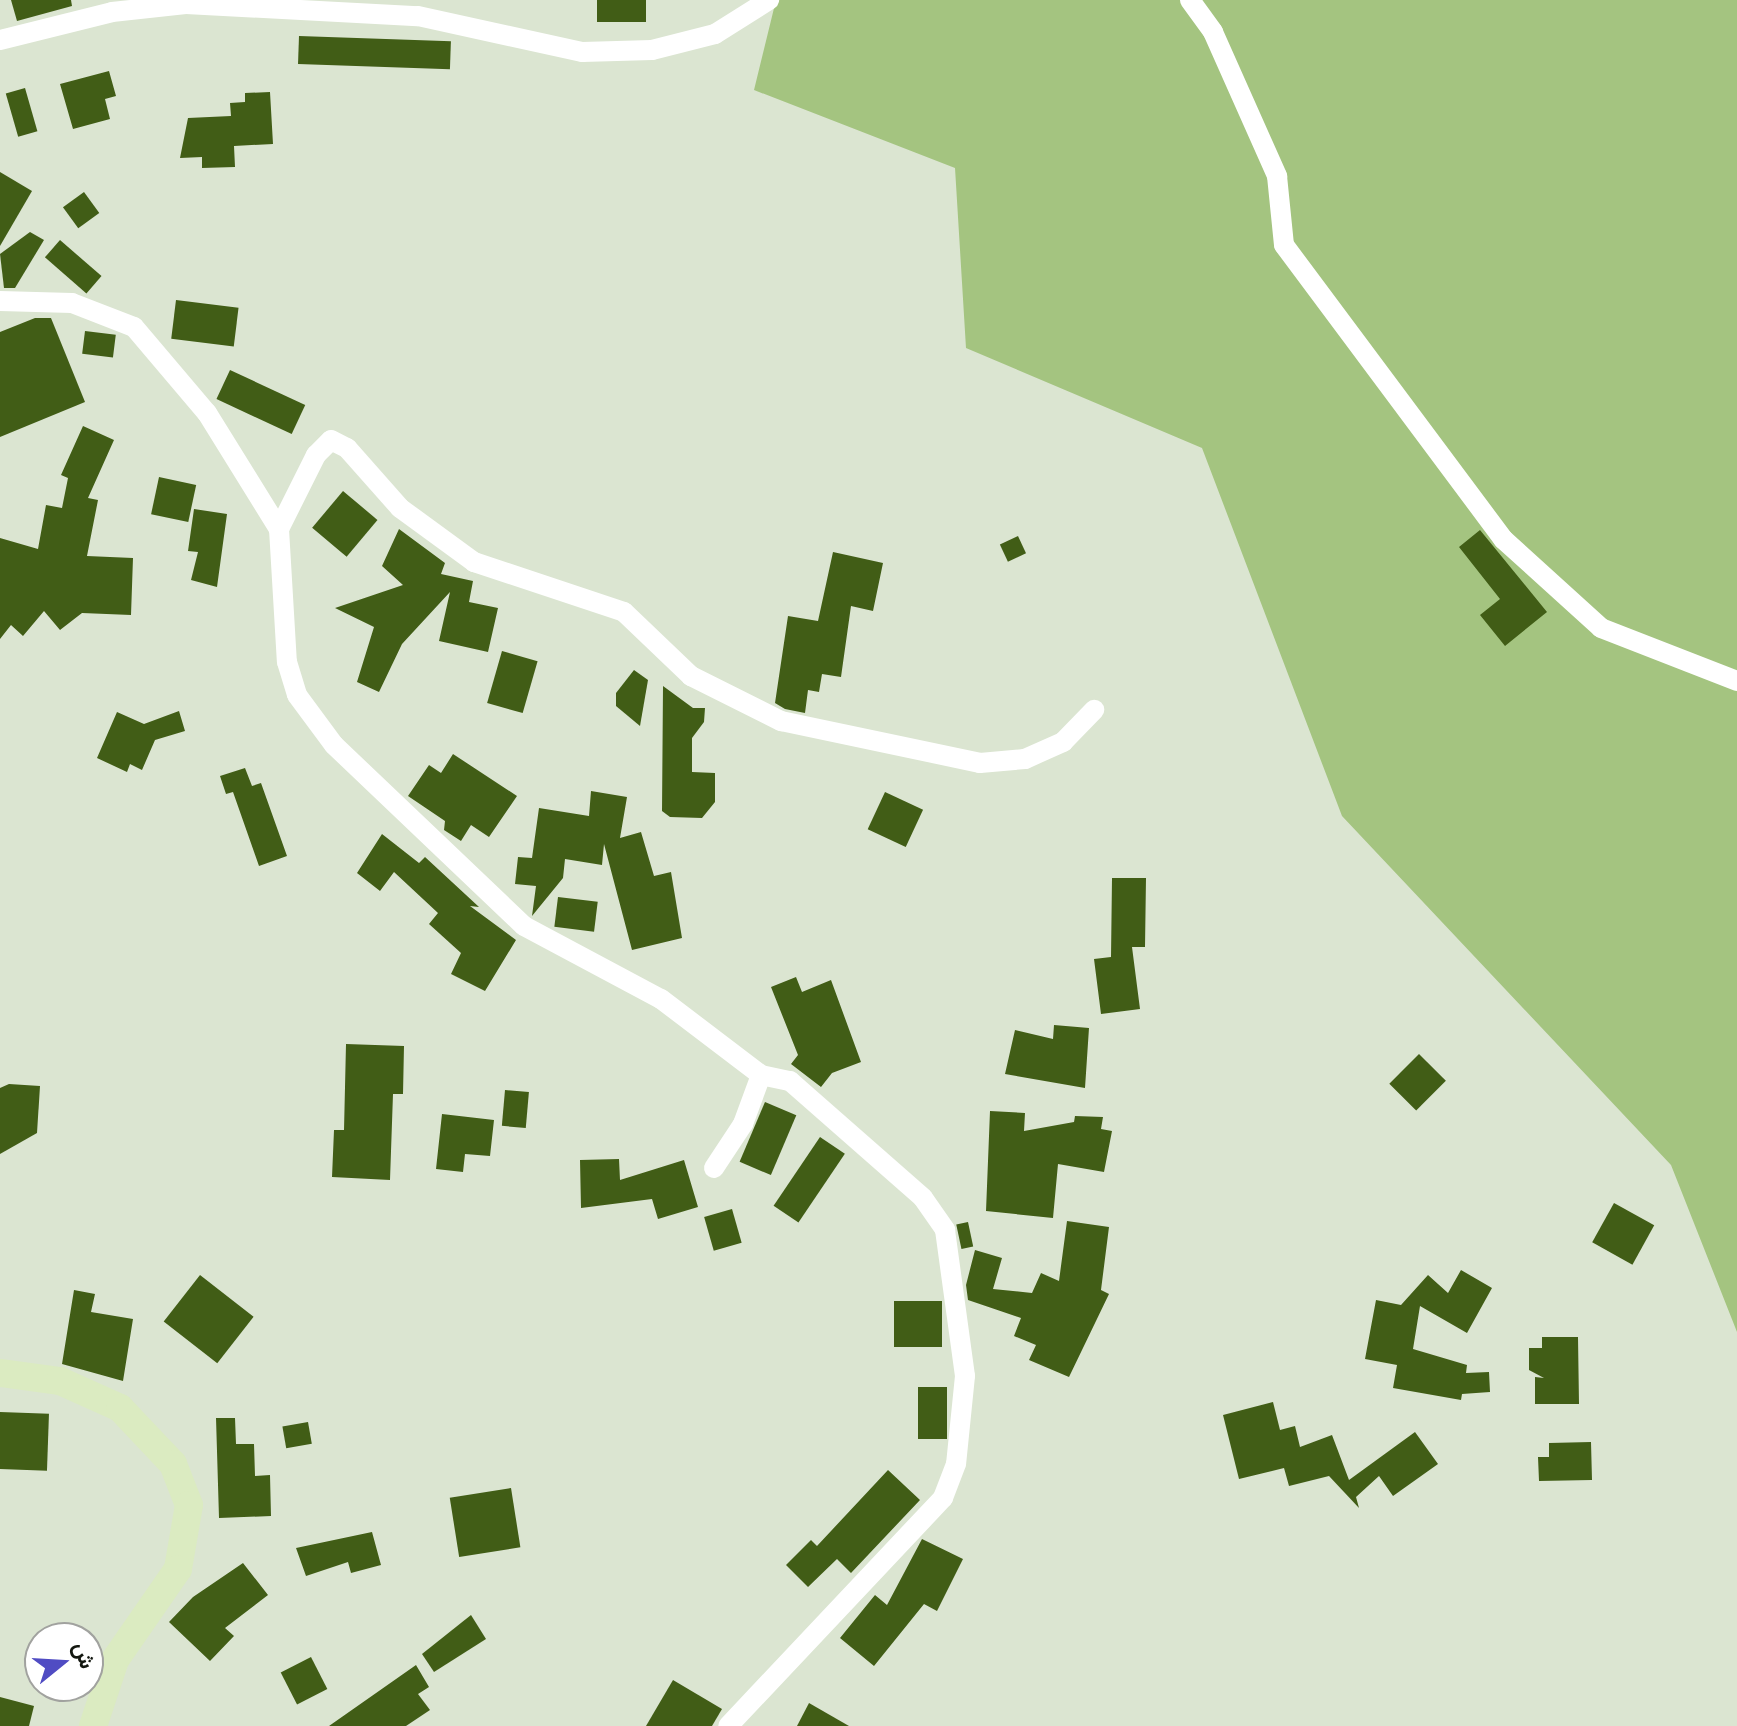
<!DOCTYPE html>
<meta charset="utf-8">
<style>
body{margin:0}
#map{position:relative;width:1737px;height:1726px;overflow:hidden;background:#dbe5d1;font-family:"Source Serif 4",Vazirmatn,serif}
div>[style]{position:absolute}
.green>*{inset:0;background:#a4c480}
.building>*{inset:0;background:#415d16;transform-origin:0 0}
.street>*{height:20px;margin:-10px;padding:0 10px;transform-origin:10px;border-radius:10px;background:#fff}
.secondary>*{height:28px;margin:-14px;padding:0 14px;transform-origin:14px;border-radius:14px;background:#dbebc1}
span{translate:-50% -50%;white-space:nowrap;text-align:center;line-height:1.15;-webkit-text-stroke:8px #fff;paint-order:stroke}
.north{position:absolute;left:24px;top:1622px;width:80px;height:80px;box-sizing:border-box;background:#fff;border:2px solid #a1a29f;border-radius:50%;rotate:72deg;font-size:22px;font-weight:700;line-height:32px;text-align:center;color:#131710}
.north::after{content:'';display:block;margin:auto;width:28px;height:36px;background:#504cc3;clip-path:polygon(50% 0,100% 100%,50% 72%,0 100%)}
</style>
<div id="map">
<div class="green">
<div style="clip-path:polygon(776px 0,1737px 0,1737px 1332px,1671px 1165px,1342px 816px,1202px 448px,966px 348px,955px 168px,754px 90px)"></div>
</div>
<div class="building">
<div style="clip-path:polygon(11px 0,71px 0,72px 6px,17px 21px)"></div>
<div style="left:597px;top:0;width:49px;height:22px"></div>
<div style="left:299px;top:36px;width:152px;height:28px;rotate:2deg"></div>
<div style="clip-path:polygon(109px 71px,116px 96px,105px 99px,110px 119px,73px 129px,60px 84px)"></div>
<div style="left:25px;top:88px;width:45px;height:20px;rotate:74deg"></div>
<div style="clip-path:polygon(270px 92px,273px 144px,234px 146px,235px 167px,202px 168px,202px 157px,180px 158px,188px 118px,231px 116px,230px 103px,245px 102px,245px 93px)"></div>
<div style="clip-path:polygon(0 172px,32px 191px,0 246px)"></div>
<div style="left:84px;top:192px;width:26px;height:26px;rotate:54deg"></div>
<div style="clip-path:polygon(30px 232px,44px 240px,15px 288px,4px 288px,0 254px)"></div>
<div style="left:60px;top:240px;width:55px;height:23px;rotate:41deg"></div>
<div style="left:176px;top:300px;width:63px;height:39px;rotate:7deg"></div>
<div style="clip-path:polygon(35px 318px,51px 318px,85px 402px,0 437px,0 332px)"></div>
<div style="left:85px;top:331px;width:31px;height:23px;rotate:7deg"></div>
<div style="left:230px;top:370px;width:83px;height:32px;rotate:25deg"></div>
<div style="clip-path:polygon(83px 426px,114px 440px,88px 498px,98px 500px,87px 556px,133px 558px,131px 615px,82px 613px,60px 630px,44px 611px,23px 636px,11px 625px,0 639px,0 538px,38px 549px,46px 505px,62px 508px,68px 478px,61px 475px)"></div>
<div style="left:159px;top:477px;width:38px;height:38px;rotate:12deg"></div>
<div style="left:343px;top:491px;width:45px;height:48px;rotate:40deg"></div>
<div style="clip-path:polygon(194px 509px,227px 514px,217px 587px,191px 580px,198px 552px,188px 551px)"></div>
<div style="clip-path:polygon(399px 529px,445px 563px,441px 574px,473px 581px,469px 602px,498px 608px,488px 652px,439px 641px,450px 592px,402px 644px,379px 692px,357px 682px,374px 627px,335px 608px,403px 585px,382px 566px)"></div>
<div style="clip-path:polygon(1480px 530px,1547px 612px,1505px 646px,1480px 615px,1500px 599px,1459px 547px)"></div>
<div style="left:1018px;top:536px;width:19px;height:20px;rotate:65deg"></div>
<div style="clip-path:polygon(833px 552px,883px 563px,873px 611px,851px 606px,841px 677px,822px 674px,819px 692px,808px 690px,805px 713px,785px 709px,775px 703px,788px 616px,818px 621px)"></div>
<div style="left:502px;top:651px;width:37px;height:54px;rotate:16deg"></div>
<div style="clip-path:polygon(634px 670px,648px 680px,640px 726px,616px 706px,616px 693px)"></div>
<div style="clip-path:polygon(663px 686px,693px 708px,705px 708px,704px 722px,692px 738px,692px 772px,715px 773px,715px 802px,702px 818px,670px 817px,662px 811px)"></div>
<div style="clip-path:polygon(179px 711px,185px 731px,155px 740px,142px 770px,130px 764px,127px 772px,97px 758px,117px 712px,144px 724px)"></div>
<div style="clip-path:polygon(453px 754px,517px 796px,489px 837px,471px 825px,461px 841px,444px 830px,445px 821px,408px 796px,429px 765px,441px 773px)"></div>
<div style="clip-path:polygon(245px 768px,252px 786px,261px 783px,287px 856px,259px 866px,233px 792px,226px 794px,220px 776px)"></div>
<div style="clip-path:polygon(591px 791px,627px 797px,620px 838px,641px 832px,654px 876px,671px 872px,682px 938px,632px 950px,604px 844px,602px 865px,565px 859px,563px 878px,532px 916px,536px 886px,515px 884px,518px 857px,532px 858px,539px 808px,589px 816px)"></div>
<div style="left:885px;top:792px;width:42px;height:41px;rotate:25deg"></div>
<div style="clip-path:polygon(382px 834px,419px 863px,425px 857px,479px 907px,470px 906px,516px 940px,485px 991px,451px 974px,461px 953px,429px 924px,438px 913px,394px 872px,380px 891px,357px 873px)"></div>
<div style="clip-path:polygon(1112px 878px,1146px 878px,1145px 947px,1132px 947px,1140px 1009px,1101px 1014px,1094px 959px,1111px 957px)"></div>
<div style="left:558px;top:897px;width:40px;height:30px;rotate:7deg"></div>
<div style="clip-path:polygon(796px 977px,802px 992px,831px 980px,861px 1062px,832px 1073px,821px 1087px,791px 1064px,798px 1055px,771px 987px)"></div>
<div style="clip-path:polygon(1054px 1025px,1089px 1028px,1085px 1088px,1005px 1074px,1015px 1030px,1053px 1039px)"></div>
<div style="clip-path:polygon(346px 1044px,404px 1046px,403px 1094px,393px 1094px,390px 1180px,332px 1177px,334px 1130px,344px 1130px)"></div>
<div style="left:1419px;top:1054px;width:38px;height:42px;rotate:45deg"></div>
<div style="clip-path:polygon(9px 1084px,40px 1086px,37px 1133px,0 1154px,0 1088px)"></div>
<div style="left:505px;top:1090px;width:24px;height:36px;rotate:5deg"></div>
<div style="left:765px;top:1102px;width:34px;height:65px;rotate:23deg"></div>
<div style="clip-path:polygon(990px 1111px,1025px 1113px,1024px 1131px,1074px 1122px,1075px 1116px,1103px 1117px,1101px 1129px,1112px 1131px,1104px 1172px,1058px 1164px,1053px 1218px,986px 1211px)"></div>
<div style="clip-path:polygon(442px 1114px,494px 1120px,490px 1156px,465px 1154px,463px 1172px,436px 1169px)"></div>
<div style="left:820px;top:1137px;width:30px;height:83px;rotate:34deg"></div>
<div style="clip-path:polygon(619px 1159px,620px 1180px,684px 1160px,698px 1207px,658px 1219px,652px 1199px,581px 1208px,580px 1160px)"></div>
<div style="left:1614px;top:1203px;width:46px;height:45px;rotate:29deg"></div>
<div style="left:732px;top:1209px;width:35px;height:29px;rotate:74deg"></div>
<div style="clip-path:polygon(1067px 1221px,1109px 1227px,1101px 1290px,1109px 1294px,1069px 1377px,1029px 1360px,1036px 1345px,1014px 1336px,1021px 1318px,968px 1300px,966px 1285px,975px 1250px,1002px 1258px,993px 1289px,1032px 1293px,1041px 1273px,1059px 1281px)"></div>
<div style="left:968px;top:1222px;width:25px;height:12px;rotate:78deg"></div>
<div style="clip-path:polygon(1461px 1270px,1492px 1288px,1467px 1333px,1420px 1306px,1413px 1349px,1467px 1365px,1466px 1373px,1489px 1372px,1490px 1392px,1462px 1394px,1461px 1400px,1393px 1388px,1397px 1365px,1365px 1359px,1376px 1300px,1401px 1305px,1428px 1275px,1448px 1293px)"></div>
<div style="left:200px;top:1275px;width:68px;height:59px;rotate:38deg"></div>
<div style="clip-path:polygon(74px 1290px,95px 1294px,91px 1312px,133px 1319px,123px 1381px,62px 1364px)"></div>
<div style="left:894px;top:1301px;width:48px;height:46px"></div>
<div style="clip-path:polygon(1542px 1337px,1578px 1337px,1579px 1404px,1535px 1404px,1535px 1377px,1544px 1378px,1529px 1370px,1529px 1348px,1542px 1348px)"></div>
<div style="left:918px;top:1387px;width:29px;height:52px"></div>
<div style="clip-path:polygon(1273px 1402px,1280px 1430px,1295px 1426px,1300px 1447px,1332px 1435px,1349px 1480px,1415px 1432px,1438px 1464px,1393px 1496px,1379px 1476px,1356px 1497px,1359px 1508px,1329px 1476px,1289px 1486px,1284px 1468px,1239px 1479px,1223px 1415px)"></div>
<div style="left:0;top:1412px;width:49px;height:57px;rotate:2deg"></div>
<div style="clip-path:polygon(216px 1418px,235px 1418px,236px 1444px,254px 1444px,255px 1476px,270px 1475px,271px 1516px,219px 1518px)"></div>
<div style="left:308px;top:1422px;width:22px;height:26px;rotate:80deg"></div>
<div style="clip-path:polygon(1591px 1442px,1592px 1480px,1539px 1481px,1538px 1457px,1549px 1457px,1549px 1443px)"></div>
<div style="clip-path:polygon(888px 1470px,920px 1500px,851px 1573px,837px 1559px,808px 1587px,786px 1565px,811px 1540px,817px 1546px)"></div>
<div style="left:511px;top:1488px;width:60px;height:62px;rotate:81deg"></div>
<div style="clip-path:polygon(372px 1532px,381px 1565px,351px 1573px,348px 1562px,306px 1576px,296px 1548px)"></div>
<div style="clip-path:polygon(922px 1539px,963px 1559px,937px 1611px,924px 1604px,874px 1666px,840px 1638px,875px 1595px,887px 1605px)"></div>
<div style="clip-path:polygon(243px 1563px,268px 1595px,225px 1628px,234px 1636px,210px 1661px,169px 1622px,193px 1597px)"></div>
<div style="clip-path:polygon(471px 1615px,486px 1639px,434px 1672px,422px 1654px)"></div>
<div style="left:311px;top:1657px;width:36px;height:34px;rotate:63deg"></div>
<div style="clip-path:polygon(416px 1665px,429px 1687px,418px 1694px,430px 1710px,406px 1726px,329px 1726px)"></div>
<div style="clip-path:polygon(673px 1680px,722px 1709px,712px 1726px,646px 1726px)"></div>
<div style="clip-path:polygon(0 1697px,34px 1706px,29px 1726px,0 1726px)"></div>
<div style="clip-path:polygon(809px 1703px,849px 1726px,797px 1726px)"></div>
</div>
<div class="street">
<div style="left:1190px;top:0;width:39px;rotate:54deg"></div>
<div style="left:1213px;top:32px;width:158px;rotate:66deg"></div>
<div style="left:1277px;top:176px;width:69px;rotate:84.2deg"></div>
<div style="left:1284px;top:245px;width:367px;rotate:53.3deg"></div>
<div style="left:1503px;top:539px;width:132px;rotate:42.2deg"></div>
<div style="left:1601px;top:628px;width:146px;rotate:21.3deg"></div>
<div style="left:0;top:40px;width:115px;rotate:-14deg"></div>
<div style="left:112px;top:12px;width:74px;rotate:-6.2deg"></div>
<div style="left:186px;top:4px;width:232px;rotate:3deg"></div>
<div style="left:418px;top:16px;width:168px;rotate:12.4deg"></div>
<div style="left:582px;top:52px;width:70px;rotate:-1.6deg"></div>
<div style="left:652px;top:50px;width:65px;rotate:-14.3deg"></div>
<div style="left:715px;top:34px;width:64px;rotate:-32.2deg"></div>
<div style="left:0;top:301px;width:72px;rotate:1.6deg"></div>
<div style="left:72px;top:303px;width:66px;rotate:21.2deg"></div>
<div style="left:134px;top:327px;width:113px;rotate:49.7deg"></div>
<div style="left:207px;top:413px;width:137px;rotate:58.2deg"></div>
<div style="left:279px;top:529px;width:133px;rotate:86.6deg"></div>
<div style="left:287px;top:662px;width:34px;rotate:73deg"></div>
<div style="left:297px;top:695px;width:62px;rotate:53.5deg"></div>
<div style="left:334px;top:745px;width:262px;rotate:43.6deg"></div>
<div style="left:524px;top:926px;width:155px;rotate:28.1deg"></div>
<div style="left:661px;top:999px;width:126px;rotate:37.2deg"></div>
<div style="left:761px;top:1075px;width:30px;rotate:12deg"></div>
<div style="left:790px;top:1081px;width:177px;rotate:41.3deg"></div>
<div style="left:923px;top:1198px;width:39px;rotate:55deg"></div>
<div style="left:945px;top:1230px;width:147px;rotate:82.2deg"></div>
<div style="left:965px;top:1376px;width:88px;rotate:95.8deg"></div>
<div style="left:956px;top:1464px;width:36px;rotate:111deg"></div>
<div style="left:943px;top:1498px;width:313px;rotate:133.3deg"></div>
<div style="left:279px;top:529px;width:83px;rotate:-63.4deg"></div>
<div style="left:316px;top:455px;width:21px;rotate:-45deg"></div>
<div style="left:331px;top:440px;width:18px;rotate:27deg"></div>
<div style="left:347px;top:448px;width:80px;rotate:48.5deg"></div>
<div style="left:400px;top:508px;width:92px;rotate:36.1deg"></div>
<div style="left:474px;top:562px;width:158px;rotate:18.4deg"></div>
<div style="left:624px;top:612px;width:93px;rotate:43.7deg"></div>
<div style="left:691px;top:676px;width:101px;rotate:26.6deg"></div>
<div style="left:781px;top:721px;width:203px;rotate:11.9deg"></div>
<div style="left:980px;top:763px;width:45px;rotate:-5.1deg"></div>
<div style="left:1025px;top:759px;width:42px;rotate:-24.1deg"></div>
<div style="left:1063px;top:742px;width:45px;rotate:-45.9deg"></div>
<div style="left:714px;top:1168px;width:53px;rotate:-56.6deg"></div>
<div style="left:743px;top:1124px;width:52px;rotate:-69.8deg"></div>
</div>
<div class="secondary">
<div style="left:0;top:1373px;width:61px;rotate:7.6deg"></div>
<div style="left:60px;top:1381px;width:66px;rotate:24.2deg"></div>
<div style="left:120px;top:1408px;width:77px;rotate:46.6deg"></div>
<div style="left:173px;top:1464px;width:44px;rotate:68.7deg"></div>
<div style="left:189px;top:1505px;width:65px;rotate:99.8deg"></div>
<div style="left:178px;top:1569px;width:111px;rotate:124.7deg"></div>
<div style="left:115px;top:1660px;width:70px;rotate:108.4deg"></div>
</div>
<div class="north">ش</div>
</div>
